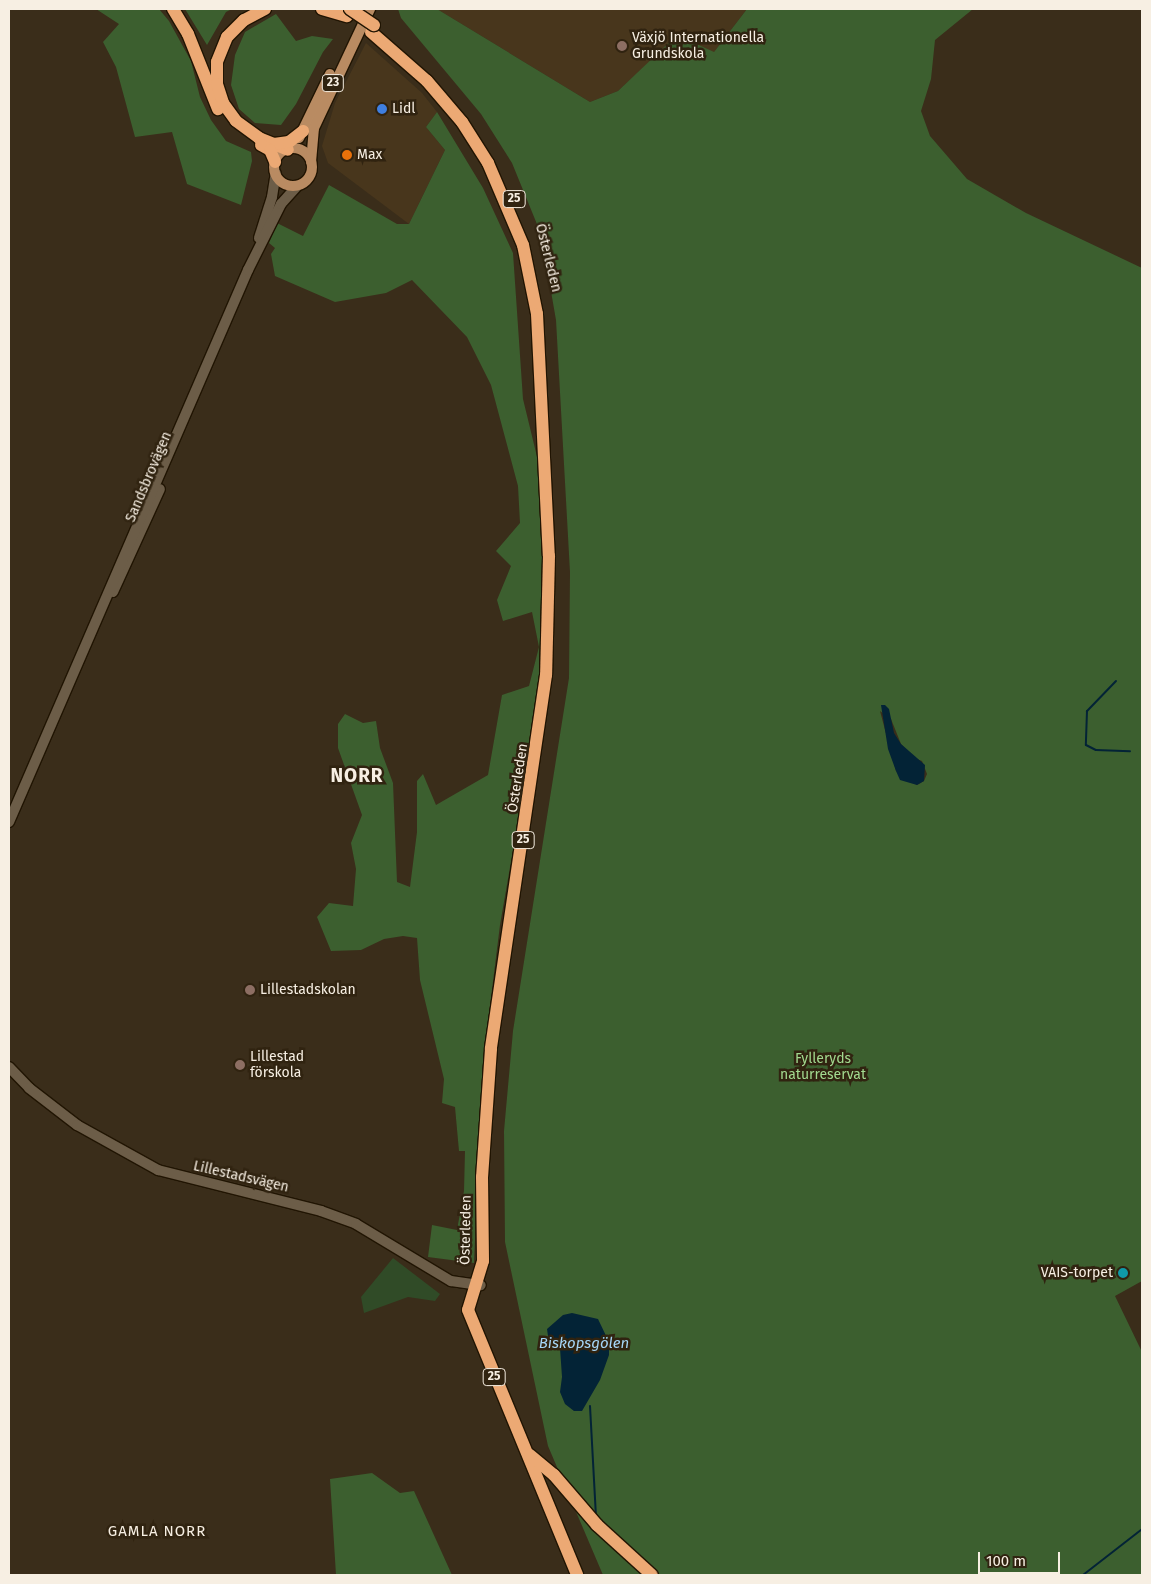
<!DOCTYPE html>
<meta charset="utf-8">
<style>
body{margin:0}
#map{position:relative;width:1151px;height:1584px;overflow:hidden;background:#3a2d1a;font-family:"Fira Sans",sans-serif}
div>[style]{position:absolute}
.built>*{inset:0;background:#48361c}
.green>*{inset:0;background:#304b27}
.forest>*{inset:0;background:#3c5f2f}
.water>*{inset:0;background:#032336}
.stream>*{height:2px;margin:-1px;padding:0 1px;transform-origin:1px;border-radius:1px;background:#032336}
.roads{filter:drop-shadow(1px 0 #211503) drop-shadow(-1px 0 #211503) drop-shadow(0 1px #211503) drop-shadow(0 -1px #211503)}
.secondary>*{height:10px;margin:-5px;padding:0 5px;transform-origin:5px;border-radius:5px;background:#6c5d48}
.primary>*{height:10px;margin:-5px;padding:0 5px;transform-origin:5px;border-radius:5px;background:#b98b62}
.primary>.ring{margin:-5px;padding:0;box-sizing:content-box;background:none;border:10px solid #b98b62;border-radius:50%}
.highway>*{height:12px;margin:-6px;padding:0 6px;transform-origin:6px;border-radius:6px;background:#eca974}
.bridges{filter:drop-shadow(1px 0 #211503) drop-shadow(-1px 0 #211503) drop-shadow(0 1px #211503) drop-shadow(0 -1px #211503)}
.highway-bridge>*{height:12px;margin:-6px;padding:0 6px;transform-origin:6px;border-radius:6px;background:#eca974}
.dots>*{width:14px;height:14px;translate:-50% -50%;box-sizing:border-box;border:2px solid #302310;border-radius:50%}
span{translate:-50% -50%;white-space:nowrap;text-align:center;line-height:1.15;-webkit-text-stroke:5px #302310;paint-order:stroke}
.shield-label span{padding:1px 4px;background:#302310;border:1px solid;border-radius:4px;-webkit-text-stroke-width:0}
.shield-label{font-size:12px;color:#f7efe3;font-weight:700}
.poi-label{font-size:14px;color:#f7efe3}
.left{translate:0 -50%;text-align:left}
.right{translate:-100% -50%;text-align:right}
.street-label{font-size:14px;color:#f7efe3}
.park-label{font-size:14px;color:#a2d98f}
.water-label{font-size:15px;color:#a5d6f7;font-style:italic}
.neighbourhood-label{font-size:15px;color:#f7efe3;letter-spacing:1px}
.district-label{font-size:19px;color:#f7efe3;font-weight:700;letter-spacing:1px}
.frame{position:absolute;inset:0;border:10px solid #f7efe3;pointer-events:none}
.scale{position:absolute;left:978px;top:1552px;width:82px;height:22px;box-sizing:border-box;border:2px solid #f7efe3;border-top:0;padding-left:6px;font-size:15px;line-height:18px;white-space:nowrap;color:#f7efe3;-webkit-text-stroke:4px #302310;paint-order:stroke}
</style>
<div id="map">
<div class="built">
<div style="clip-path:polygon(437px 9px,747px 9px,714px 52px,656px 56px,618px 91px,590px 102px)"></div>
<div style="clip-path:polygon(366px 43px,422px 93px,437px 112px,426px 127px,445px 150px,409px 224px,328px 163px,322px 146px,335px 103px)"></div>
</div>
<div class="green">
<div style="clip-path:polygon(393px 1258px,440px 1294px,435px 1301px,408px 1297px,364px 1313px,361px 1297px)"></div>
</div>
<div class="forest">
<div style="clip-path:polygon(96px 9px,159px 9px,169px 21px,191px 61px,200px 97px,211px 120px,226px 141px,251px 152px,252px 161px,241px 205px,187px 184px,172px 132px,135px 137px,116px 67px,103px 42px,119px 24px)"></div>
<div style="clip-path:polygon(185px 9px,232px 9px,226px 12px,207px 45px)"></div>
<div style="clip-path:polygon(evenodd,398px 9px,437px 9px,590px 102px,618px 91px,677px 35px,714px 52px,747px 9px,973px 9px,935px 40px,931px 79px,921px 111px,930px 136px,967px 179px,1026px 213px,1142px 268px,1142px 1281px,1115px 1296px,1142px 1352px,1142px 1575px,603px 1575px,548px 1446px,505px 1242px,504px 1131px,513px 1031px,569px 678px,570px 572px,556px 320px,541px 234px,512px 163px,481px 114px,401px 18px,398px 9px,880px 711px,891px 719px,901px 744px,914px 758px,922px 761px,927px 774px,924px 781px,917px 785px,896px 771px,880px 711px)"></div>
<div style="clip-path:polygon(276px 14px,296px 41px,312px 36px,333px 39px,323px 52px,296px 104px,281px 125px,255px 123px,239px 109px,231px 85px,235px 55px,245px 32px)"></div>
<div style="clip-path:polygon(437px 112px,483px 188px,513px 253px,523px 399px,539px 465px,545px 585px,542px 682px,500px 925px,483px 1062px,474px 1263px,428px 1257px,432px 1225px,457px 1230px,464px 1191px,465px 1151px,459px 1151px,455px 1107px,442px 1103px,444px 1079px,420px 980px,417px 938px,403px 936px,384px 939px,361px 950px,331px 951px,317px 917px,329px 903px,353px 906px,356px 869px,351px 843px,362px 815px,338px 748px,338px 724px,345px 714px,363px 723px,376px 721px,380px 748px,393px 783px,397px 882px,410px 887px,417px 832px,417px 781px,423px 774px,436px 805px,488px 775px,502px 695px,529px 686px,539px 647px,532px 612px,503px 621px,497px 600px,511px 566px,496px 551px,520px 523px,518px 486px,491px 385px,467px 337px,412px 280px,386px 293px,335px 302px,275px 276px,271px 254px,275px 248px,269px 243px,277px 223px,303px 236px,329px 185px,397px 224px,409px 224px,445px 150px,426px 127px)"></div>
<div style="clip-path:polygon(372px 1473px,400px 1493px,414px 1491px,452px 1575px,336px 1575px,330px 1479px)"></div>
</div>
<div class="water">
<div style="clip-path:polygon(881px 705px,885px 705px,889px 709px,894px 733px,901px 744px,925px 765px,924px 781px,917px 785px,900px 780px,896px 771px,888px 749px)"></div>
<div style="clip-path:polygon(572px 1313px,598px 1319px,609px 1342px,609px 1355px,600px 1380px,582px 1411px,574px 1411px,565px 1404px,560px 1392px,562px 1377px,560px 1348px,548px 1336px,547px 1329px,563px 1315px)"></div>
</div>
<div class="stream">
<div style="left:1116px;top:681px;width:42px;rotate:134deg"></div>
<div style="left:1087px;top:711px;width:34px;rotate:92deg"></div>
<div style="left:1086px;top:745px;width:11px;rotate:27deg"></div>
<div style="left:1096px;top:750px;width:34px;rotate:2deg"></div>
<div style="left:590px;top:1406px;width:110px;rotate:86.9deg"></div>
<div style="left:1083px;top:1575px;width:75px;rotate:-37.9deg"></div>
</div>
<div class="roads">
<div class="secondary">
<div style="left:259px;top:238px;width:43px;rotate:-72.4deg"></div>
<div style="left:272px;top:197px;width:24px;rotate:-81deg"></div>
<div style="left:113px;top:592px;width:113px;rotate:-65.5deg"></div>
<div style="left:9px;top:822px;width:602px;rotate:-66.59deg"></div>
<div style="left:248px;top:270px;width:74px;rotate:-63.4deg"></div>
<div style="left:281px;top:204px;width:24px;rotate:-48deg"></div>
<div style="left:9px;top:1067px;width:29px;rotate:46deg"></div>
<div style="left:29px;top:1088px;width:61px;rotate:37.6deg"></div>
<div style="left:77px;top:1125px;width:93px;rotate:29.1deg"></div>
<div style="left:158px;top:1170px;width:168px;rotate:14.1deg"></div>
<div style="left:321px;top:1211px;width:37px;rotate:20deg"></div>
<div style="left:356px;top:1224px;width:111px;rotate:31deg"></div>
<div style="left:451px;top:1281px;width:30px;rotate:8deg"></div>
</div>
<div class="primary">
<div style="left:299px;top:138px;width:71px;rotate:-64.2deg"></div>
<div class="ring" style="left:274px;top:148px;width:28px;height:28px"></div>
<div style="left:311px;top:162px;width:34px;rotate:-85deg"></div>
<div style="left:314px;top:128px;width:132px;rotate:-64.8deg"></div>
</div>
<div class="highway">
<div style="left:173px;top:9px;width:29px;rotate:59deg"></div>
<div style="left:188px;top:34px;width:81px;rotate:68.2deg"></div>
<div style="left:265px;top:9px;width:24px;rotate:152deg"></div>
<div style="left:244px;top:20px;width:24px;rotate:135deg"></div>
<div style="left:227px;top:37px;width:27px;rotate:112deg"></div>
<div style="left:217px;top:62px;width:22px;rotate:90deg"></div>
<div style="left:217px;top:84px;width:20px;rotate:72deg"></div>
<div style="left:223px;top:103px;width:22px;rotate:54deg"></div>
<div style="left:236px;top:121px;width:29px;rotate:36deg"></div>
<div style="left:259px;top:138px;width:31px;rotate:22deg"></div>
<div style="left:322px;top:9px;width:26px;rotate:16deg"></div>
<div style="left:371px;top:32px;width:74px;rotate:41.2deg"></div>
<div style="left:427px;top:81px;width:54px;rotate:49.5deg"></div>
<div style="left:462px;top:122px;width:49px;rotate:57.6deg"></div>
<div style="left:488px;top:163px;width:89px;rotate:66.9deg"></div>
<div style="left:523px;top:245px;width:70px;rotate:78.5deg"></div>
<div style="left:537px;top:314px;width:242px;rotate:87.2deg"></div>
<div style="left:549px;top:556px;width:119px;rotate:91.4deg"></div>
<div style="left:546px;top:675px;width:378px;rotate:98.4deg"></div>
<div style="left:491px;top:1049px;width:128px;rotate:94deg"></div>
<div style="left:482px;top:1177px;width:84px;rotate:89.3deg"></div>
<div style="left:483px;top:1261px;width:51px;rotate:107deg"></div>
<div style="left:468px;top:1310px;width:287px;rotate:67.6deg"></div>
<div style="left:274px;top:144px;width:15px;rotate:-8deg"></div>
<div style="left:289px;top:142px;width:18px;rotate:-38deg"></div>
<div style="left:261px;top:145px;width:10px;rotate:29deg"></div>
<div style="left:270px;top:150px;width:13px;rotate:67deg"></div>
<div style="left:530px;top:1455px;width:31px;rotate:40deg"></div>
<div style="left:554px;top:1475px;width:66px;rotate:49.3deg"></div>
<div style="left:597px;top:1525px;width:74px;rotate:42.3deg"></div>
</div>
</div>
<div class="bridges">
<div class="highway-bridge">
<div style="left:350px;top:9px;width:29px;rotate:34deg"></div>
</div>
</div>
<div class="dots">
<div style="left:622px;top:46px;background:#8d6e63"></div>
<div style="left:382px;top:109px;background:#3f7fe0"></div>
<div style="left:347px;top:155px;background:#e8710a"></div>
<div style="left:250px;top:990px;background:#8d6e63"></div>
<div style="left:240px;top:1065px;background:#8d6e63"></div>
<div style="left:1123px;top:1273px;background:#0f9aa8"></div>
</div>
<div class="shield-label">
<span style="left:333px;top:83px">23</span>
<span style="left:514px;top:199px">25</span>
<span style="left:523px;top:840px">25</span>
<span style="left:494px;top:1377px">25</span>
</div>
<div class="poi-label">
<span class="left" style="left:632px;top:46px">Växjö Internationella<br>Grundskola</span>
<span class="left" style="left:392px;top:109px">Lidl</span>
<span class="left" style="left:357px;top:155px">Max</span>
<span class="left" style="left:260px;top:990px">Lillestadskolan</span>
<span class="left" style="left:250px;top:1065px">Lillestad<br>förskola</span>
<span class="right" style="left:1113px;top:1273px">VAIS-torpet</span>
</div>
<div class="street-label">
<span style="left:548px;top:258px;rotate:76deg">Österleden</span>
<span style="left:149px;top:477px;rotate:-67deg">Sandsbrovägen</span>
<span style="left:518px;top:778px;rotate:-81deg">Österleden</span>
<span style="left:241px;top:1177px;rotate:13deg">Lillestadsvägen</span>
<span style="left:466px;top:1230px;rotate:-89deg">Österleden</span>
</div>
<div class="park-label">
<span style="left:823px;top:1067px">Fylleryds<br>naturreservat</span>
</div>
<div class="water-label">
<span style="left:584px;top:1344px">Biskopsgölen</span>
</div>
<div class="neighbourhood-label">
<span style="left:157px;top:1532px">GAMLA NORR</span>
</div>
<div class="district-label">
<span style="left:357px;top:776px">NORR</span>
</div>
<div class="frame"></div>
<div class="scale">100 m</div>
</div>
